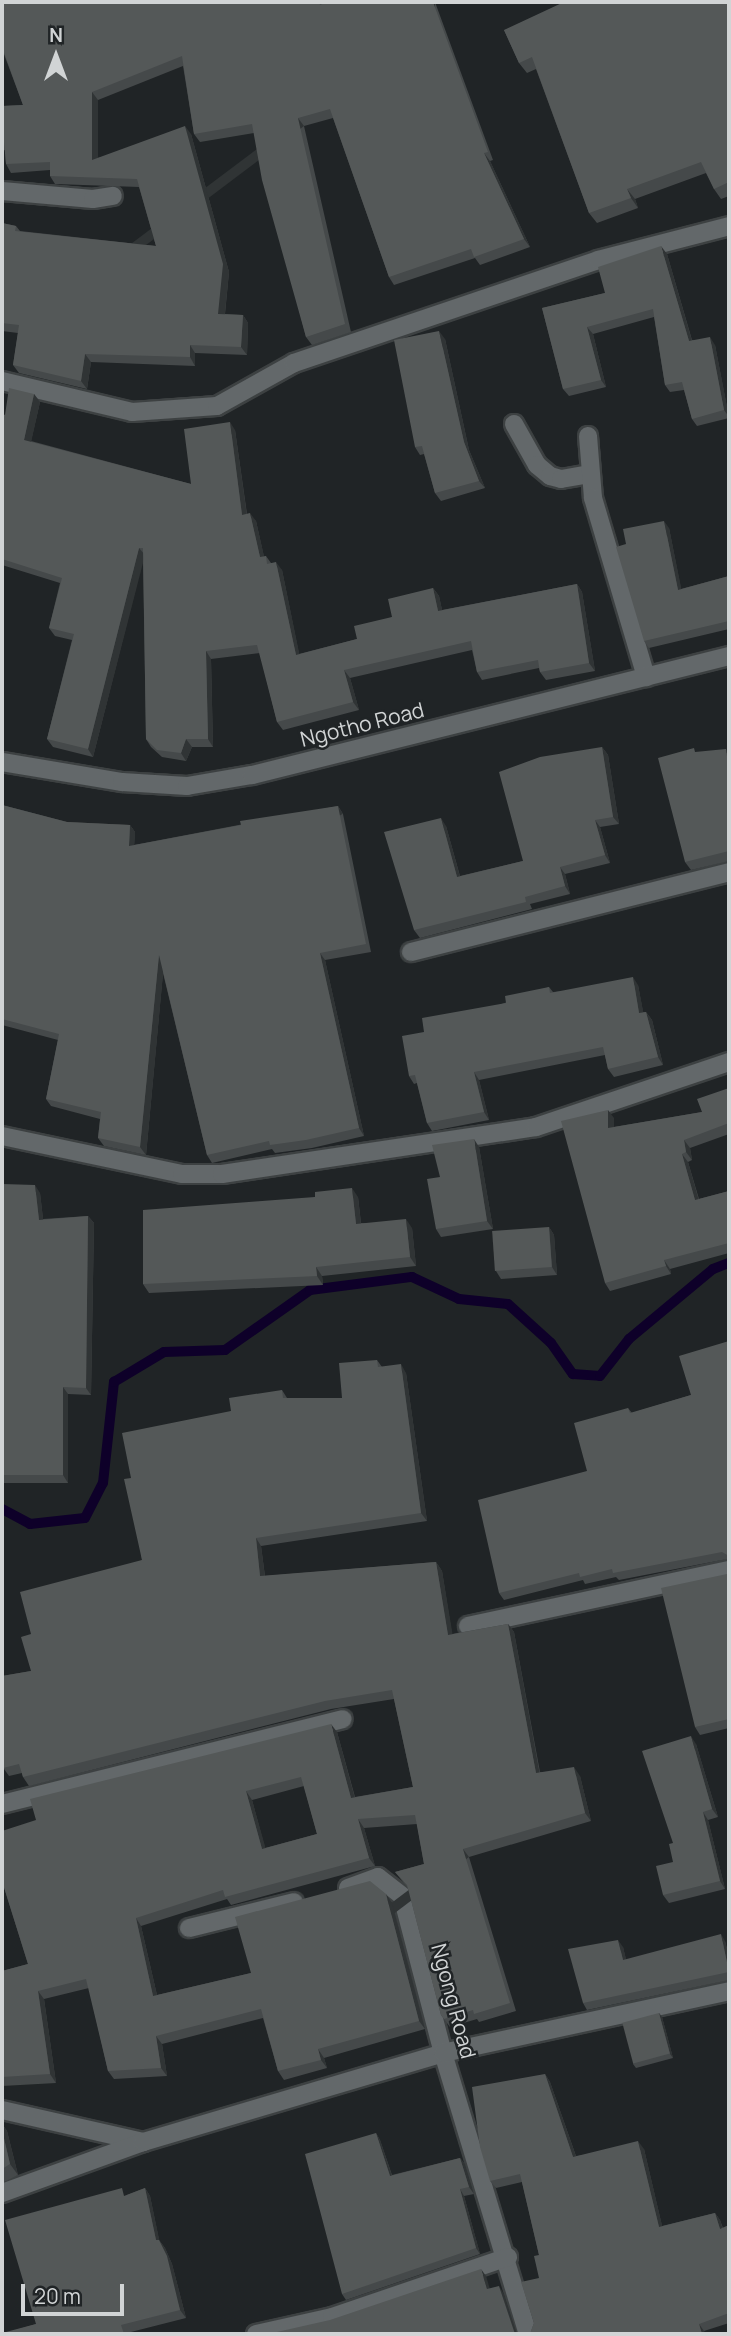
<!DOCTYPE html>
<style>
body{margin:0}
#map{position:relative;width:731px;height:2336px;overflow:hidden;background:#202426;font-family:Manrope,sans-serif}
div>[style]{position:absolute}
.stream>*{height:10px;margin:-5px;padding:0 5px;transform-origin:5px;border-radius:5px;background:#0e0029}
.roads{filter:drop-shadow(2px 0 #3d4142) drop-shadow(-2px 0 #3d4142) drop-shadow(0 2px #3d4142) drop-shadow(0 -2px #3d4142)}
.street>*{height:18px;margin:-9px;padding:0 9px;transform-origin:9px;border-radius:9px;background:#63686a}
.wall>*{inset:0;background:#45494a}
.shaded-wall>*{inset:0;background:#303435;transform-origin:0 0}
.building>*{inset:0;background:#545858;transform-origin:0 0}
span{translate:-50% -50%;white-space:nowrap;text-align:center;line-height:1.15;-webkit-text-stroke:5px #202426;paint-order:stroke}
.street-label{font-size:21px;color:#d1d4d5}
.frame{position:absolute;inset:0;border:4px solid #d1d4d5;pointer-events:none}
.north{position:absolute;left:21px;top:21px;width:70px;height:70px;-webkit-text-stroke:5px #202426;paint-order:stroke;rotate:0deg;font-size:19px;font-weight:700;line-height:28px;text-align:center;color:#d1d4d5}
.north::after{content:'';display:block;margin:auto;width:24px;height:32px;background:#d1d4d5;clip-path:polygon(50% 0,100% 100%,50% 72%,0 100%)}
.scale{position:absolute;left:21px;top:2284px;width:103px;height:32px;box-sizing:border-box;border:4px solid #d1d4d5;border-top:0;padding-left:9px;font-size:21px;line-height:24px;white-space:nowrap;color:#d1d4d5;-webkit-text-stroke:5px #202426;paint-order:stroke}
</style>
<div id="map">
<div class="stream">
<div style="left:2px;top:1509px;width:32px;rotate:28deg"></div>
<div style="left:30px;top:1524px;width:55px;rotate:-6.2deg"></div>
<div style="left:85px;top:1518px;width:39px;rotate:-63deg"></div>
<div style="left:103px;top:1483px;width:102px;rotate:-83.8deg"></div>
<div style="left:114px;top:1382px;width:58px;rotate:-31deg"></div>
<div style="left:164px;top:1352px;width:61px;rotate:-1.9deg"></div>
<div style="left:225px;top:1350px;width:104px;rotate:-35.2deg"></div>
<div style="left:310px;top:1290px;width:103px;rotate:-7.3deg"></div>
<div style="left:412px;top:1277px;width:52px;rotate:25.1deg"></div>
<div style="left:459px;top:1299px;width:49px;rotate:5.8deg"></div>
<div style="left:508px;top:1304px;width:58px;rotate:42.2deg"></div>
<div style="left:551px;top:1343px;width:38px;rotate:55deg"></div>
<div style="left:573px;top:1374px;width:27px;rotate:4deg"></div>
<div style="left:600px;top:1376px;width:47px;rotate:-51.9deg"></div>
<div style="left:629px;top:1339px;width:109px;rotate:-39.8deg"></div>
<div style="left:713px;top:1269px;width:17px;rotate:-21deg"></div>
</div>
<div class="roads">
<div class="street">
<div style="left:2px;top:191px;width:91px;rotate:5deg"></div>
<div style="left:93px;top:199px;width:20px;rotate:-9deg"></div>
<div style="left:2px;top:381px;width:134px;rotate:13.4deg"></div>
<div style="left:132px;top:412px;width:85px;rotate:-4deg"></div>
<div style="left:217px;top:406px;width:88px;rotate:-29.2deg"></div>
<div style="left:294px;top:363px;width:321px;rotate:-18.7deg"></div>
<div style="left:598px;top:260px;width:135px;rotate:-14.5deg"></div>
<div style="left:514px;top:424px;width:47px;rotate:60.7deg"></div>
<div style="left:537px;top:465px;width:17px;rotate:40deg"></div>
<div style="left:550px;top:476px;width:11px;rotate:15deg"></div>
<div style="left:561px;top:479px;width:27px;rotate:-10deg"></div>
<div style="left:588px;top:436px;width:62px;rotate:85.4deg"></div>
<div style="left:593px;top:498px;width:187px;rotate:73.5deg"></div>
<div style="left:2px;top:762px;width:122px;rotate:9.5deg"></div>
<div style="left:122px;top:782px;width:65px;rotate:3.5deg"></div>
<div style="left:187px;top:786px;width:66px;rotate:-9.6deg"></div>
<div style="left:252px;top:775px;width:492px;rotate:-14deg"></div>
<div style="left:411px;top:952px;width:328px;rotate:-14.1deg"></div>
<div style="left:2px;top:1136px;width:184px;rotate:11.9deg"></div>
<div style="left:182px;top:1174px;width:40px"></div>
<div style="left:222px;top:1174px;width:317px;rotate:-8.5deg"></div>
<div style="left:536px;top:1127px;width:204px;rotate:-18.6deg"></div>
<div style="left:468px;top:1626px;width:267px;rotate:-12.1deg"></div>
<div style="left:2px;top:1804px;width:351px;rotate:-14deg"></div>
<div style="left:348px;top:1888px;width:32px;rotate:-20deg"></div>
<div style="left:378px;top:1877px;width:31px;rotate:38deg"></div>
<div style="left:402px;top:1896px;width:162px;rotate:75.4deg"></div>
<div style="left:443px;top:2053px;width:294px;rotate:73.2deg"></div>
<div style="left:189px;top:1928px;width:108px;rotate:-13.9deg"></div>
<div style="left:2px;top:2110px;width:145px;rotate:12.8deg"></div>
<div style="left:2px;top:2193px;width:150px;rotate:-19.9deg"></div>
<div style="left:143px;top:2142px;width:313px;rotate:-16.5deg"></div>
<div style="left:443px;top:2053px;width:293px;rotate:-12.2deg"></div>
<div style="left:256px;top:2334px;width:78px;rotate:-12.6deg"></div>
<div style="left:332px;top:2317px;width:186px;rotate:-18.8deg"></div>
</div>
</div>
<div class="wall">
<div style="clip-path:polygon(2px 2px,324px 3px,327px 2px,435px 2px,493px 160px,490px 161px,530px 247px,480px 265px,475px 258px,394px 285px,389px 277px,333px 118px,304px 126px,351px 332px,312px 345px,306px 337px,254px 133px,200px 142px,194px 134px,183px 66px,98px 100px,98px 158px,191px 134px,229px 272px,225px 314px,243px 315px,248px 323px,247px 355px,195px 353px,195px 366px,91px 362px,87px 389px,19px 373px,13px 365px,18px 333px,2px 331px,2px 223px,16px 226px,20px 231px,156px 246px,139px 187px,55px 184px,50px 176px,50px 170px,11px 173px,6px 164px,5px 150px,2px 151px,2px 106px,23px 105px,2px 49px)"></div>
<div style="clip-path:polygon(729px 2px,729px 196px,721px 199px,714px 189px,706px 173px,635px 199px,638px 208px,597px 223px,589px 213px,536px 69px,527px 73px,519px 63px,504px 30px)"></div>
<div style="clip-path:polygon(667px 254px,692px 340px,715px 345px,729px 418px,697px 426px,692px 419px,684px 390px,670px 392px,665px 385px,654px 317px,593px 334px,606px 387px,569px 396px,563px 389px,542px 308px,605px 293px)"></div>
<div style="clip-path:polygon(445px 339px,469px 450px,485px 488px,441px 501px,435px 493px,424px 454px,420px 455px,415px 447px)"></div>
<div style="clip-path:polygon(34px 394px,40px 402px,31px 441px,191px 484px,235px 430px,247px 514px,256px 521px,264px 557px,266px 556px,271px 563px,282px 570px,299px 654px,357px 639px,392px 617px,433px 588px,439px 596px,442px 610px,577px 584px,582px 592px,595px 671px,546px 680px,540px 672px,539px 668px,482px 680px,477px 672px,472px 650px,350px 678px,359px 710px,283px 730px,277px 722px,260px 653px,211px 659px,213px 747px,192px 747px,186px 761px,162px 757px,151px 747px,146px 739px,143px 560px,93px 757px,53px 747px,47px 739px,72px 640px,55px 636px,49px 628px,60px 583px,2px 565px,2px 414px,5px 415px)"></div>
<div style="clip-path:polygon(669px 528px,681px 589px,729px 576px,729px 629px,649px 648px,644px 641px)"></div>
<div style="clip-path:polygon(602px 747px,608px 755px,619px 824px,600px 827px,610px 863px,565px 874px,570px 894px,530px 904px,532px 909px,420px 938px,414px 930px,446px 826px,460px 876px,523px 861px)"></div>
<div style="clip-path:polygon(697px 752px,729px 753px,729px 861px,691px 870px,685px 862px)"></div>
<div style="clip-path:polygon(2px 805px,67px 822px,130px 825px,135px 832px,134px 845px,338px 806px,343px 814px,371px 952px,325px 960px,364px 1136px,312px 1148px,275px 1153px,272px 1149px,212px 1163px,207px 1155px,163px 973px,146px 1155px,104px 1146px,98px 1138px,100px 1119px,51px 1106px,46px 1099px,58px 1040px,2px 1025px)"></div>
<div style="clip-path:polygon(638px 985px,643px 1012px,646px 1012px,652px 1020px,663px 1065px,614px 1077px,608px 1069px,605px 1055px,479px 1080px,489px 1120px,432px 1131px,427px 1123px,417px 1083px,414px 1084px,409px 1076px,424px 1032px,549px 987px,553px 992px)"></div>
<div style="clip-path:polygon(729px 1088px,729px 1134px,690px 1148px,692px 1160px,688px 1162px,699px 1199px,729px 1191px,729px 1253px,670px 1269px,671px 1274px,610px 1291px,605px 1283px,614px 1118px,614px 1127px,702px 1112px)"></div>
<div style="clip-path:polygon(479px 1147px,493px 1229px,441px 1237px,436px 1229px,440px 1177px)"></div>
<div style="clip-path:polygon(2px 1184px,40px 1193px,43px 1219px,88px 1216px,94px 1223px,91px 1395px,68px 1394px,68px 1483px,2px 1483px)"></div>
<div style="clip-path:polygon(315px 1197px,358px 1197px,361px 1223px,412px 1228px,416px 1266px,322px 1276px,323px 1285px,149px 1293px,143px 1284px)"></div>
<div style="clip-path:polygon(549px 1227px,554px 1235px,557px 1275px,501px 1279px,496px 1271px)"></div>
<div style="clip-path:polygon(729px 1341px,729px 1560px,727px 1559px,619px 1580px,616px 1577px,585px 1584px,583px 1580px,504px 1600px,499px 1593px,587px 1471px,628px 1408px,632px 1413px,691px 1395px)"></div>
<div style="clip-path:polygon(evenodd,377px 1360px,382px 1367px,406px 1373px,427px 1521px,261px 1546px,265px 1576px,436px 1562px,442px 1571px,452px 1634px,508px 1624px,514px 1632px,540px 1772px,580px 1776px,591px 1821px,469px 1857px,516px 2011px,479px 2022px,477px 2019px,450px 2027px,441px 2015px,408px 1888px,395px 1872px,424px 1864px,417px 1824px,364px 1828px,375px 1866px,231px 1905px,227px 1899px,141px 1926px,157px 1995px,251px 1973px,392px 1903px,425px 2029px,324px 2058px,327px 2068px,284px 2080px,278px 2071px,263px 2018px,162px 2044px,167px 2076px,114px 2079px,108px 2071px,89px 1988px,44px 1999px,56px 2083px,2px 2086px,2px 1971px,28px 1964px,2px 1881px,337px 1732px,355px 1797px,413px 1787px,394px 1699px,331px 1709px,29px 1786px,23px 1777px,22px 1773px,9px 1776px,4px 1769px,2px 1770px,2px 1676px,31px 1671px,31px 1634px,142px 1560px,131px 1478px,231px 1411px,282px 1390px,287px 1398px,342px 1398px,377px 1360px,304px 1786px,317px 1834px,265px 1848px,252px 1800px,304px 1786px)"></div>
<div style="clip-path:polygon(729px 1569px,729px 1728px,700px 1735px,695px 1727px,727px 1574px)"></div>
<div style="clip-path:polygon(696px 1744px,718px 1817px,708px 1820px,725px 1889px,669px 1903px,663px 1895px,673px 1862px,673px 1843px)"></div>
<div style="clip-path:polygon(725px 1941px,729px 1957px,729px 1980px,587px 2010px,583px 2003px,623px 1947px,626px 1960px)"></div>
<div style="clip-path:polygon(659px 2013px,662px 2017px,673px 2058px,636px 2068px,633px 2064px)"></div>
<div style="clip-path:polygon(545px 2074px,550px 2082px,576px 2156px,644px 2149px,662px 2226px,715px 2213px,720px 2220px,723px 2228px,729px 2225px,729px 2323px,704px 2331px,705px 2334px,530px 2334px,534px 2323px,539px 2278px,539px 2255px,522px 2182px,496px 2188px,490px 2181px)"></div>
<div style="clip-path:polygon(2px 2124px,7px 2131px,18px 2175px,2px 2183px)"></div>
<div style="clip-path:polygon(376px 2133px,380px 2140px,392px 2175px,460px 2158px,465px 2164px,474px 2194px,464px 2196px,480px 2254px,346px 2300px,342px 2294px)"></div>
<div style="clip-path:polygon(145px 2188px,150px 2196px,159px 2240px,165px 2248px,172px 2264px,186px 2318px,127px 2333px,127px 2334px,2px 2334px,36px 2324px,127px 2195px)"></div>
</div>
<div class="shaded-wall">
<div style="left:433px;top:2px;width:2px;height:160px"></div>
<div style="clip-path:polygon(92px 92px,98px 100px,98px 168px,92px 160px)"></div>
<div style="left:298px;top:118px;width:10px;height:211px;rotate:53deg"></div>
<div style="clip-path:polygon(185px 126px,191px 134px,229px 272px,224px 322px,218px 314px)"></div>
<div style="clip-path:polygon(484px 153px,490px 161px,530px 247px,524px 239px)"></div>
<div style="clip-path:polygon(627px 189px,635px 199px,638px 208px,631px 198px)"></div>
<div style="clip-path:polygon(661px 246px,667px 254px,694px 348px,689px 341px)"></div>
<div style="clip-path:polygon(243px 315px,248px 323px,247px 355px,241px 347px)"></div>
<div style="clip-path:polygon(587px 327px,593px 334px,606px 387px,601px 380px)"></div>
<div style="clip-path:polygon(439px 331px,445px 339px,469px 450px,485px 488px,479px 481px,464px 442px)"></div>
<div style="clip-path:polygon(710px 337px,715px 345px,729px 417px,724px 410px)"></div>
<div style="clip-path:polygon(190px 345px,195px 353px,195px 366px,190px 357px)"></div>
<div style="clip-path:polygon(85px 354px,91px 362px,87px 389px,81px 381px)"></div>
<div style="clip-path:polygon(34px 394px,40px 402px,30px 447px,24px 440px)"></div>
<div style="clip-path:polygon(230px 422px,235px 430px,248px 523px,242px 515px)"></div>
<div style="clip-path:polygon(250px 513px,256px 521px,266px 565px,260px 557px)"></div>
<div style="clip-path:polygon(664px 521px,669px 528px,683px 597px,678px 590px)"></div>
<div style="clip-path:polygon(139px 548px,145px 555px,93px 757px,88px 749px)"></div>
<div style="clip-path:polygon(276px 562px,282px 570px,301px 662px,296px 655px)"></div>
<div style="clip-path:polygon(577px 584px,582px 592px,595px 671px,589px 663px)"></div>
<div style="clip-path:polygon(433px 588px,439px 596px,444px 619px,438px 611px)"></div>
<div style="clip-path:polygon(206px 651px,211px 659px,213px 747px,208px 739px)"></div>
<div style="clip-path:polygon(344px 670px,350px 678px,359px 710px,353px 702px)"></div>
<div style="clip-path:polygon(186px 739px,192px 747px,186px 761px,181px 753px)"></div>
<div style="clip-path:polygon(602px 747px,608px 755px,619px 824px,613px 817px)"></div>
<div style="clip-path:polygon(726px 749px,729px 753px,729px 772px)"></div>
<div style="left:338px;top:806px;width:9px;height:141px;rotate:58deg"></div>
<div style="clip-path:polygon(441px 818px,446px 826px,462px 884px,457px 877px)"></div>
<div style="clip-path:polygon(595px 820px,600px 827px,610px 863px,605px 855px)"></div>
<div style="clip-path:polygon(130px 825px,135px 832px,134px 854px,129px 846px)"></div>
<div style="clip-path:polygon(560px 867px,565px 874px,570px 894px,565px 886px)"></div>
<div style="clip-path:polygon(320px 953px,325px 960px,364px 1136px,359px 1128px)"></div>
<div style="clip-path:polygon(159px 955px,164px 963px,146px 1155px,140px 1147px)"></div>
<div style="clip-path:polygon(633px 977px,638px 985px,645px 1021px,639px 1013px)"></div>
<div style="clip-path:polygon(646px 1012px,652px 1020px,663px 1065px,658px 1057px)"></div>
<div style="clip-path:polygon(474px 1072px,479px 1080px,489px 1120px,484px 1112px)"></div>
<div style="clip-path:polygon(608px 1110px,614px 1118px,614px 1137px,608px 1128px)"></div>
<div style="clip-path:polygon(474px 1139px,479px 1147px,493px 1229px,487px 1221px)"></div>
<div style="clip-path:polygon(684px 1140px,690px 1148px,692px 1160px,686px 1152px)"></div>
<div style="clip-path:polygon(682px 1154px,688px 1162px,701px 1208px,695px 1200px)"></div>
<div style="clip-path:polygon(35px 1185px,40px 1193px,44px 1227px,39px 1220px)"></div>
<div style="clip-path:polygon(352px 1188px,358px 1197px,362px 1233px,356px 1224px)"></div>
<div style="clip-path:polygon(88px 1216px,94px 1223px,91px 1395px,86px 1388px)"></div>
<div style="clip-path:polygon(406px 1219px,412px 1228px,416px 1266px,410px 1257px)"></div>
<div style="clip-path:polygon(549px 1227px,554px 1235px,557px 1275px,552px 1267px)"></div>
<div style="clip-path:polygon(664px 1260px,670px 1269px,671px 1274px,666px 1266px)"></div>
<div style="clip-path:polygon(316px 1267px,322px 1276px,323px 1285px,317px 1276px)"></div>
<div style="clip-path:polygon(401px 1364px,406px 1373px,427px 1521px,421px 1513px)"></div>
<div style="clip-path:polygon(63px 1387px,68px 1394px,68px 1483px,63px 1475px)"></div>
<div style="clip-path:polygon(256px 1538px,261px 1546px,266px 1585px,260px 1576px)"></div>
<div style="clip-path:polygon(436px 1562px,442px 1571px,454px 1643px,448px 1635px)"></div>
<div style="clip-path:polygon(508px 1624px,514px 1632px,541px 1781px,536px 1773px)"></div>
<div style="clip-path:polygon(331px 1724px,337px 1732px,357px 1806px,351px 1798px)"></div>
<div style="clip-path:polygon(691px 1736px,696px 1744px,718px 1817px,712px 1809px)"></div>
<div style="clip-path:polygon(574px 1767px,580px 1776px,591px 1821px,585px 1813px)"></div>
<div style="clip-path:polygon(246px 1791px,252px 1800px,268px 1857px,262px 1849px)"></div>
<div style="clip-path:polygon(703px 1812px,708px 1820px,725px 1889px,720px 1881px)"></div>
<div style="clip-path:polygon(358px 1819px,364px 1828px,375px 1866px,369px 1858px)"></div>
<div style="left:463px;top:1849px;width:10px;height:161px;rotate:53deg"></div>
<div style="clip-path:polygon(386px 1894px,392px 1903px,425px 2029px,419px 2021px)"></div>
<div style="clip-path:polygon(136px 1918px,141px 1926px,159px 2004px,153px 1996px)"></div>
<div style="clip-path:polygon(721px 1934px,725px 1941px,729px 1957px,729px 1972px)"></div>
<div style="clip-path:polygon(618px 1940px,623px 1947px,628px 1967px,623px 1960px)"></div>
<div style="clip-path:polygon(38px 1991px,44px 1999px,56px 2083px,50px 2074px)"></div>
<div style="clip-path:polygon(659px 2013px,662px 2017px,673px 2058px,670px 2054px)"></div>
<div style="clip-path:polygon(156px 2036px,162px 2044px,167px 2076px,161px 2068px)"></div>
<div style="clip-path:polygon(318px 2049px,324px 2058px,327px 2068px,321px 2060px)"></div>
<div style="clip-path:polygon(545px 2074px,550px 2082px,579px 2165px,573px 2157px)"></div>
<div style="clip-path:polygon(2px 2124px,7px 2131px,18px 2175px,10px 2164px,2px 2130px)"></div>
<div style="clip-path:polygon(376px 2133px,380px 2140px,394px 2182px,390px 2176px)"></div>
<div style="clip-path:polygon(638px 2141px,644px 2149px,664px 2234px,659px 2227px)"></div>
<div style="clip-path:polygon(460px 2158px,465px 2164px,474px 2194px,469px 2187px)"></div>
<div style="clip-path:polygon(145px 2188px,150px 2196px,161px 2248px,156px 2240px)"></div>
<div style="clip-path:polygon(460px 2189px,464px 2196px,480px 2254px,476px 2248px)"></div>
<div style="clip-path:polygon(715px 2213px,720px 2220px,725px 2236px,720px 2229px)"></div>
<div style="clip-path:polygon(159px 2240px,165px 2248px,172px 2264px,186px 2318px,180px 2310px)"></div>
<div style="clip-path:polygon(481px 2269px,486px 2276px,492px 2296px,487px 2289px)"></div>
<div style="clip-path:polygon(499px 2286px,504px 2294px,517px 2334px,514px 2334px)"></div>
<div style="clip-path:polygon(699px 2324px,704px 2331px,705px 2334px,702px 2334px)"></div>
</div>
<div class="building">
<div style="clip-path:polygon(2px 2px,319px 2px,320px 5px,327px 2px,433px 2px,488px 152px,484px 153px,524px 239px,474px 257px,471px 249px,389px 277px,330px 109px,298px 118px,345px 324px,306px 337px,262px 180px,252px 124px,194px 134px,182px 56px,92px 92px,92px 160px,185px 126px,223px 264px,218px 314px,243px 315px,241px 347px,190px 345px,190px 357px,85px 354px,81px 381px,13px 365px,19px 325px,2px 323px,2px 223px,16px 226px,15px 231px,156px 246px,137px 179px,50px 176px,50px 162px,6px 164px,4px 142px,2px 142px,2px 106px,23px 105px,2px 47px)"></div>
<div style="clip-path:polygon(564px 2px,729px 2px,729px 182px,714px 189px,701px 162px,627px 189px,631px 198px,589px 213px,532px 57px,519px 63px,504px 30px)"></div>
<div style="clip-path:polygon(661px 246px,689px 341px,710px 337px,724px 410px,692px 419px,682px 382px,665px 385px,653px 309px,587px 327px,601px 380px,563px 389px,542px 308px,605px 293px,598px 267px)"></div>
<div style="clip-path:polygon(439px 331px,464px 442px,479px 481px,435px 493px,422px 446px,415px 447px,394px 340px)"></div>
<div style="clip-path:polygon(9px 388px,34px 394px,24px 440px,191px 484px,184px 429px,230px 422px,242px 515px,250px 513px,260px 557px,266px 556px,267px 564px,276px 562px,296px 655px,357px 639px,354px 626px,392px 617px,388px 599px,433px 588px,438px 611px,577px 584px,589px 663px,540px 672px,538px 660px,477px 672px,471px 641px,344px 670px,353px 702px,277px 722px,257px 645px,206px 651px,208px 739px,186px 739px,181px 753px,157px 750px,146px 739px,143px 548px,139px 548px,88px 749px,47px 739px,74px 634px,49px 628px,62px 578px,2px 559px,2px 414px,5px 415px)"></div>
<div style="clip-path:polygon(664px 521px,678px 590px,729px 576px,729px 621px,644px 641px,616px 547px,626px 544px,623px 529px)"></div>
<div style="clip-path:polygon(602px 747px,613px 817px,595px 820px,605px 855px,560px 867px,565px 886px,525px 897px,526px 902px,414px 930px,384px 832px,441px 818px,457px 877px,523px 861px,499px 772px,540px 757px)"></div>
<div style="clip-path:polygon(694px 748px,695px 752px,726px 749px,729px 772px,729px 851px,685px 862px,658px 758px)"></div>
<div style="clip-path:polygon(2px 805px,67px 822px,130px 825px,129px 846px,241px 825px,240px 821px,338px 806px,366px 944px,320px 953px,359px 1128px,306px 1140px,270px 1145px,269px 1141px,207px 1155px,159px 955px,140px 1147px,98px 1138px,101px 1112px,46px 1099px,59px 1034px,2px 1019px)"></div>
<div style="clip-path:polygon(633px 977px,639px 1013px,646px 1012px,658px 1057px,608px 1069px,603px 1047px,474px 1072px,484px 1112px,427px 1123px,415px 1075px,409px 1076px,402px 1036px,424px 1032px,422px 1018px,506px 1003px,505px 996px,549px 987px,550px 993px)"></div>
<div style="clip-path:polygon(729px 1088px,729px 1123px,684px 1140px,686px 1152px,682px 1154px,695px 1200px,729px 1191px,729px 1243px,664px 1260px,666px 1266px,605px 1283px,561px 1121px,608px 1110px,608px 1128px,702px 1112px,697px 1099px)"></div>
<div style="clip-path:polygon(474px 1139px,487px 1221px,436px 1229px,427px 1179px,440px 1177px,432px 1145px)"></div>
<div style="clip-path:polygon(2px 1184px,35px 1185px,39px 1220px,88px 1216px,86px 1388px,63px 1387px,63px 1475px,2px 1475px)"></div>
<div style="clip-path:polygon(352px 1188px,356px 1224px,406px 1219px,410px 1257px,316px 1267px,317px 1276px,143px 1284px,143px 1210px,315px 1197px,315px 1192px)"></div>
<div style="left:549px;top:1227px;width:40px;height:57px;rotate:86deg"></div>
<div style="clip-path:polygon(729px 1341px,729px 1556px,722px 1552px,613px 1573px,612px 1569px,580px 1577px,579px 1573px,499px 1593px,478px 1500px,587px 1471px,574px 1423px,628px 1408px,630px 1413px,691px 1395px,679px 1356px)"></div>
<div style="clip-path:polygon(evenodd,377px 1360px,378px 1367px,401px 1364px,421px 1513px,256px 1538px,260px 1576px,436px 1562px,448px 1635px,508px 1624px,536px 1773px,574px 1767px,585px 1813px,463px 1849px,510px 2003px,474px 2014px,473px 2010px,444px 2019px,441px 2015px,407px 1885px,395px 1872px,424px 1864px,415px 1815px,358px 1819px,369px 1858px,225px 1897px,223px 1890px,136px 1918px,153px 1996px,251px 1973px,235px 1917px,370px 1881px,386px 1894px,419px 2021px,318px 2049px,321px 2060px,278px 2071px,261px 2009px,156px 2036px,161px 2068px,108px 2071px,86px 1979px,38px 1991px,50px 2074px,2px 2077px,2px 1971px,28px 1964px,2px 1881px,2px 1831px,36px 1820px,30px 1799px,331px 1724px,351px 1798px,413px 1787px,392px 1690px,325px 1701px,23px 1777px,19px 1764px,3px 1768px,2px 1763px,2px 1676px,31px 1671px,21px 1637px,31px 1634px,20px 1592px,142px 1560px,124px 1479px,131px 1478px,122px 1433px,231px 1411px,229px 1398px,282px 1390px,283px 1398px,342px 1398px,339px 1363px,377px 1360px,301px 1777px,317px 1834px,262px 1849px,246px 1791px,301px 1777px)"></div>
<div style="clip-path:polygon(729px 1569px,729px 1719px,695px 1727px,661px 1588px,727px 1574px)"></div>
<div style="clip-path:polygon(691px 1736px,712px 1809px,703px 1812px,720px 1881px,663px 1895px,656px 1866px,673px 1862px,669px 1844px,673px 1843px,642px 1751px)"></div>
<div style="clip-path:polygon(721px 1934px,729px 1972px,583px 2003px,568px 1949px,618px 1940px,623px 1960px)"></div>
<div style="left:659px;top:2013px;width:42px;height:38px;rotate:75deg"></div>
<div style="clip-path:polygon(545px 2074px,573px 2157px,638px 2141px,659px 2227px,715px 2213px,720px 2229px,729px 2225px,729px 2313px,699px 2324px,702px 2334px,600px 2334px,599px 2333px,596px 2334px,530px 2334px,534px 2323px,521px 2282px,539px 2278px,534px 2256px,539px 2255px,520px 2174px,490px 2181px,480px 2147px,472px 2087px)"></div>
<div style="clip-path:polygon(2px 2130px,10px 2164px,2px 2169px)"></div>
<div style="clip-path:polygon(376px 2133px,390px 2176px,460px 2158px,469px 2187px,460px 2189px,476px 2248px,342px 2294px,305px 2154px)"></div>
<div style="clip-path:polygon(122px 2188px,124px 2196px,145px 2188px,156px 2240px,159px 2240px,167px 2256px,180px 2310px,121px 2325px,124px 2334px,2px 2334px,2px 2333px,36px 2324px,5px 2220px)"></div>
<div style="clip-path:polygon(481px 2269px,487px 2289px,499px 2286px,515px 2334px,268px 2334px,330px 2320px)"></div>
</div>
<div class="street-label">
<span style="left:362px;top:724px;rotate:-14deg">Ngotho Road</span>
<span style="left:454px;top:2001px;rotate:75deg">Ngong Road</span>
</div>
<div class="frame"></div>
<div class="north">N</div>
<div class="scale">20 m</div>
</div>
